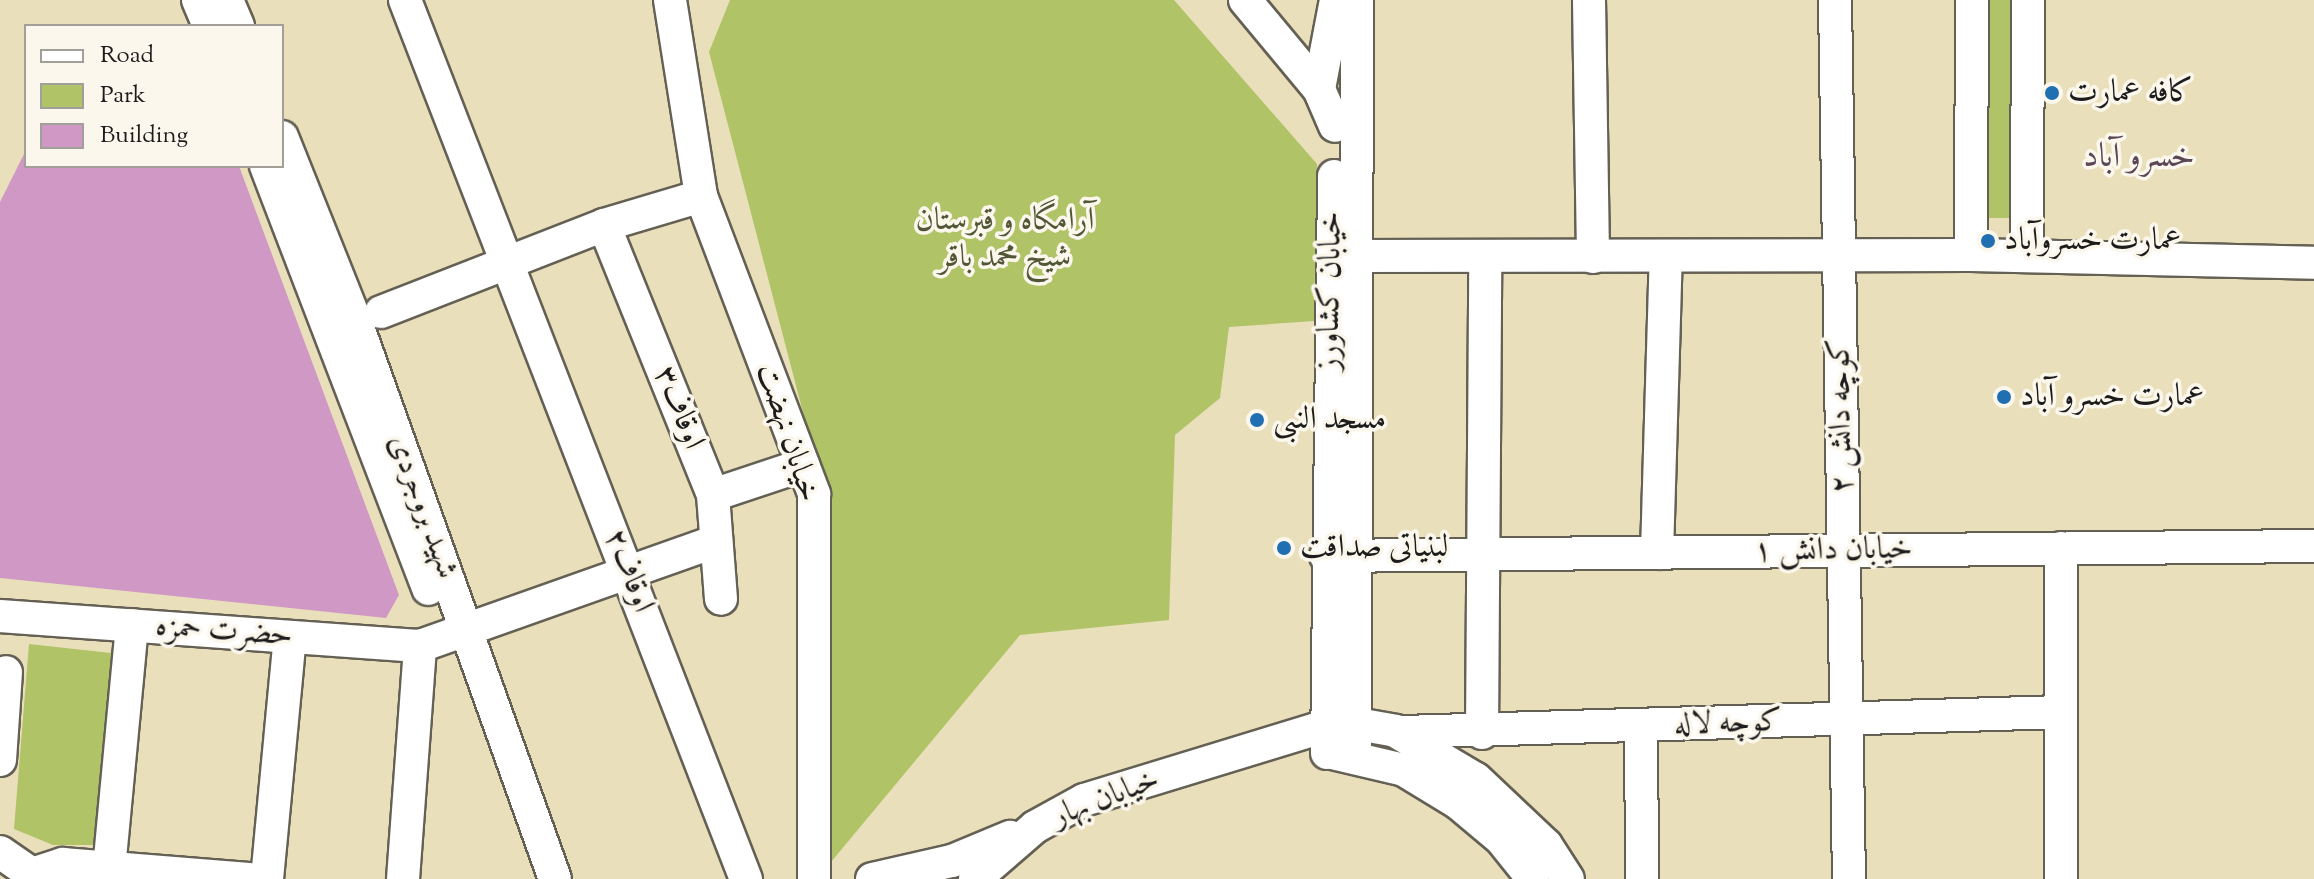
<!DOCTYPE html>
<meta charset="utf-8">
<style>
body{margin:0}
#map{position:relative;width:2314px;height:879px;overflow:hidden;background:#eadfbb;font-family:"Sorts Mill Goudy",Amiri,serif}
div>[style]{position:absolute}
.green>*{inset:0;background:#b0c367;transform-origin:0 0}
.building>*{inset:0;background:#d099c5}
.roads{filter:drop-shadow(2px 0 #646054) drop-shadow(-2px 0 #646054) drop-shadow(0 2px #646054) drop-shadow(0 -2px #646054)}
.minor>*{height:32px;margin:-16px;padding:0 16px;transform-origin:16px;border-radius:16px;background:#fff}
.dots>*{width:22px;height:22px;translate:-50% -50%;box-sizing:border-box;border:4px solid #fbf7ec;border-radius:50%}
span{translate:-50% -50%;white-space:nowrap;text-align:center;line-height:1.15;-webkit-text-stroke:7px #fbf7ec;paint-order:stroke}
.poi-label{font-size:32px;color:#1c1c1c}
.left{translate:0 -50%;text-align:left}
.park-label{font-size:32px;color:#505636}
.street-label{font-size:32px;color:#1c1c1c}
.neighbourhood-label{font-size:34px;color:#5b4857}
.legend{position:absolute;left:24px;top:24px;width:260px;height:144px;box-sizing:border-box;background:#fbf7ec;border:2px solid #a29f99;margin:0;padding:10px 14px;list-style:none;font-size:24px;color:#1c1c1c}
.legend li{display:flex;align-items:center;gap:16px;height:40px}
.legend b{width:40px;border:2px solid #a29f99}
</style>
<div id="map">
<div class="green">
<div style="clip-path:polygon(730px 0,1174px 0,1317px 164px,1314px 321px,1229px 327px,1220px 398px,1175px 435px,1169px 620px,1020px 635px,826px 868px,824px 493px,709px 52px)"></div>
<div style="left:1979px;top:0;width:43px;height:218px"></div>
<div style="clip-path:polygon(29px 644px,120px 654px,101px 845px,53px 845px,14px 829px)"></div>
</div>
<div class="building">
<div style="clip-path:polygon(26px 150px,26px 166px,239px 166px,399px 595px,386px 618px,0 578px,0 202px)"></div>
</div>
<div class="roads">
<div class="minor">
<div style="left:198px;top:0;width:28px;rotate:67deg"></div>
<div style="left:227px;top:0;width:28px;rotate:67deg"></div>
<div style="left:405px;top:0;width:943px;rotate:68.8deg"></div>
<div style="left:670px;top:0;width:198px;rotate:81deg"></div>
<div style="left:701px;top:196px;width:319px;rotate:69.2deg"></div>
<div style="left:814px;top:494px;width:385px;rotate:90deg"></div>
<div style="left:1245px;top:0;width:116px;rotate:50.3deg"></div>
<div style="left:1319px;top:89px;width:40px;rotate:66.6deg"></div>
<div style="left:1589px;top:0;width:257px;rotate:89.1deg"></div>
<div style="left:1835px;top:0;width:879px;rotate:89.09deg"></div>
<div style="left:1319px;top:89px;width:91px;rotate:-79.2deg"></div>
<div style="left:282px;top:137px;width:199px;rotate:68.2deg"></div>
<div style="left:356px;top:322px;width:591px;rotate:70.34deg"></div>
<div style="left:266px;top:166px;width:453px;rotate:69deg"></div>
<div style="left:604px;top:225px;width:291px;rotate:68deg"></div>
<div style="left:713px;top:495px;width:104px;rotate:85.6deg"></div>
<div style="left:1971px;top:255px;width:255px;rotate:-89.8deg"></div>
<div style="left:1354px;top:256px;width:617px;rotate:-0.09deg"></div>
<div style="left:1971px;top:255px;width:343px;rotate:1.3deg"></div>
<div style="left:2027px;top:256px;width:256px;rotate:-89.8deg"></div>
<div style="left:381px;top:312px;width:239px;rotate:-21.3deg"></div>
<div style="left:604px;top:225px;width:101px;rotate:-16.6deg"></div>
<div style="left:713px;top:495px;width:95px;rotate:-18.4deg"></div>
<div style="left:1657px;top:553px;width:296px;rotate:-88.3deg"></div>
<div style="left:1326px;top:556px;width:988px;rotate:-0.58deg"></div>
<div style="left:0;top:616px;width:421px;rotate:4.1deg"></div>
<div style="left:420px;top:646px;width:314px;rotate:-19.5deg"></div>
<div style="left:1641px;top:727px;width:152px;rotate:89.6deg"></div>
<div style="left:1403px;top:732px;width:658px;rotate:-1.74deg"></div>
<div style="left:1482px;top:733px;width:476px;rotate:-89.6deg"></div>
<div style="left:1327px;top:753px;width:577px;rotate:-89.3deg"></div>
<div style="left:1336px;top:754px;width:70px;rotate:13.2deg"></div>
<div style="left:1404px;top:770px;width:63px;rotate:31.4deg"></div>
<div style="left:1458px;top:803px;width:56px;rotate:39.9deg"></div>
<div style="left:1501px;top:839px;width:51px;rotate:51.3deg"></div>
<div style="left:1355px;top:755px;width:755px;rotate:-89.85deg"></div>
<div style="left:0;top:760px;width:88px;rotate:-86.1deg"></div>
<div style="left:0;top:852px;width:47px;rotate:34.7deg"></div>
<div style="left:109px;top:869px;width:245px;rotate:-84.6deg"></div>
<div style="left:32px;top:874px;width:33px;rotate:-18deg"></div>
<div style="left:63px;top:864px;width:186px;rotate:4.6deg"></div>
<div style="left:267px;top:879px;width:243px;rotate:-84.6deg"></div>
<div style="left:403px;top:879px;width:234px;rotate:-85.8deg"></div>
<div style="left:872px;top:879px;width:82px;rotate:-12.7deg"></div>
<div style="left:952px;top:861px;width:63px;rotate:-22.5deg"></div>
<div style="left:975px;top:879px;width:79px;rotate:-40.9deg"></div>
<div style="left:1035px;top:827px;width:56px;rotate:-28.9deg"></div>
<div style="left:1084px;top:800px;width:253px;rotate:-17deg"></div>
<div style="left:1326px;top:726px;width:31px;rotate:-4deg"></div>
<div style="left:1357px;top:724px;width:39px;rotate:10deg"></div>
<div style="left:1395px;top:731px;width:94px;rotate:30.7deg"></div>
<div style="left:1476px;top:779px;width:96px;rotate:43.3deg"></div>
<div style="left:1546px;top:845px;width:40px;rotate:57.1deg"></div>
<div style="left:2061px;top:879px;width:331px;rotate:-90deg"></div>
</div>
</div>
<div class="dots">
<div style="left:2052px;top:93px;background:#1f6fb2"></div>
<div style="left:1988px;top:241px;background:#1f6fb2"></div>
<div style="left:2004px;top:397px;background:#1f6fb2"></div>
<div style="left:1257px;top:420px;background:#1f6fb2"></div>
<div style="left:1284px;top:548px;background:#1f6fb2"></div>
</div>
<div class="poi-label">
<span class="left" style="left:2068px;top:93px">کافه عمارت</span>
<span class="left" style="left:2004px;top:241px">عمارت خسروآباد</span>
<span class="left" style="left:2020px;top:397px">عمارت خسرو آباد</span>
<span class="left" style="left:1273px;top:420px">مسجد النبی</span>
<span class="left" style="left:1300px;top:548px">لبنیاتی ‌صداقت</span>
</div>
<div class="park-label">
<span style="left:1005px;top:240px">آرامگاه و قبرستان<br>شیخ محمد باقر</span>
</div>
<div class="street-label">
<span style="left:1331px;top:291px;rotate:-89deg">خیابان کشاورز</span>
<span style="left:678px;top:408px;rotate:68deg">اوقاف۳</span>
<span style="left:1842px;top:416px;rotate:-91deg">کوچه دانش ۲</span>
<span style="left:787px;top:433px;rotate:72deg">خیابان نهضت</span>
<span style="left:422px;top:507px;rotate:70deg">شهید بروجردی</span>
<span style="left:1833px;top:551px;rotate:-1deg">خیابان دانش ۱</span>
<span style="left:628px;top:571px;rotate:69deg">اوقاف۲</span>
<span style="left:224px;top:632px;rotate:4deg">حضرت حمزه</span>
<span style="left:1728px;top:724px;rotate:-2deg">کوچه لاله</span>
<span style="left:1106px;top:799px;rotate:-21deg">خیابان بهار</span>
</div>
<div class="neighbourhood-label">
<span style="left:2139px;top:158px">خسرو آباد</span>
</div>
<ul class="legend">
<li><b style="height:10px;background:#fff"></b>Road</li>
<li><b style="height:22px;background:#b0c367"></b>Park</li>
<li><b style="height:22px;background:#d099c5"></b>Building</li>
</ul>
</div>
